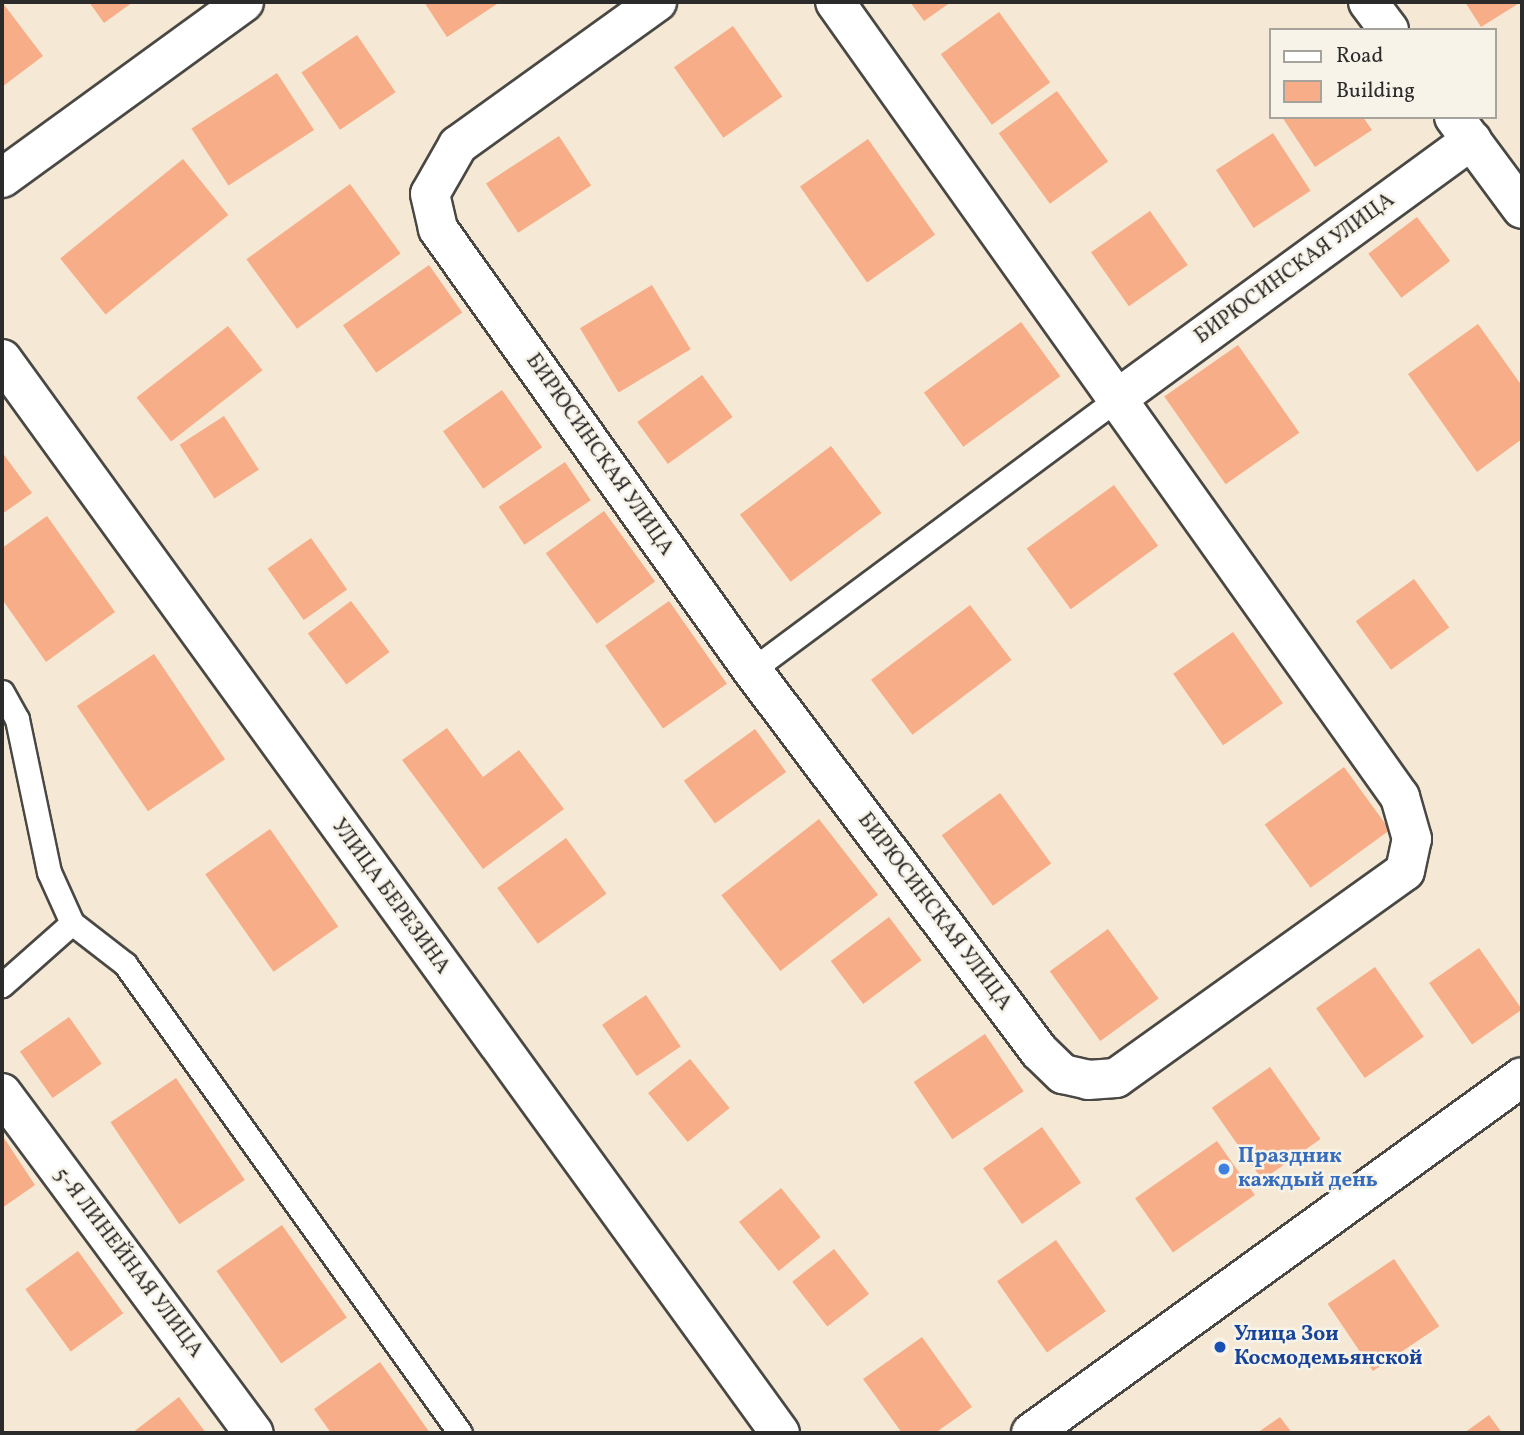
<!DOCTYPE html>
<meta charset="utf-8">
<style>
body{margin:0}
#map{position:relative;width:1524px;height:1435px;overflow:hidden;background:#f5e9d5;font-family:Vollkorn,serif}
div>[style]{position:absolute}
.building>*{inset:0;background:#f7ad87;transform-origin:0 0}
.roads{filter:drop-shadow(2px 0 #494844) drop-shadow(-2px 0 #494844) drop-shadow(0 2px #494844) drop-shadow(0 -2px #494844)}
.service>*{height:23px;margin:-11.5px;padding:0 11.5px;transform-origin:11.5px;border-radius:11.5px;background:#fff}
.minor>*{height:38px;margin:-19px;padding:0 19px;transform-origin:19px;border-radius:19px;background:#fff}
.dots>*{width:19px;height:19px;translate:-50% -50%;box-sizing:border-box;border:4px solid #f7f3e8;border-radius:50%}
span{translate:-50% -50%;white-space:nowrap;text-align:center;line-height:1.15;-webkit-text-stroke:5px #f7f3e8;paint-order:stroke}
.street-label{font-size:21px;color:#2b2b2b}
.shop-label{font-size:21px;color:#366cbe;font-weight:700}
.left{translate:0 -50%;text-align:left}
.transit-label{font-size:21px;color:#164399;font-weight:700}
.frame{position:absolute;inset:0;border:4px solid #2b2b2b;pointer-events:none}
.legend{position:absolute;left:1269px;top:28px;width:228px;height:91px;box-sizing:border-box;background:#f7f3e8;border:2px solid #a5a39c;margin:0;padding:9px 12px;list-style:none;font-size:21px;color:#2b2b2b}
.legend li{display:flex;align-items:center;gap:14px;height:35px}
.legend b{width:35px;border:2px solid #a5a39c}
</style>
<div id="map">
<div class="building">
<div style="clip-path:polygon(2px 2px,43px 56px,2px 87px)"></div>
<div style="clip-path:polygon(89px 2px,133px 2px,104px 23px)"></div>
<div style="clip-path:polygon(424px 2px,500px 2px,447px 37px)"></div>
<div style="clip-path:polygon(910px 2px,951px 2px,924px 21px)"></div>
<div style="clip-path:polygon(1465px 2px,1521px 2px,1481px 27px)"></div>
<div style="left:999px;top:12px;width:87px;height:72px;rotate:54deg"></div>
<div style="left:733px;top:26px;width:86px;height:72px;rotate:55deg"></div>
<div style="left:357px;top:35px;width:69px;height:67px;rotate:56deg"></div>
<div style="left:277px;top:73px;width:68px;height:102px;rotate:57deg"></div>
<div style="left:1057px;top:91px;width:87px;height:72px;rotate:54deg"></div>
<div style="clip-path:polygon(1282px 117px,1363px 117px,1372px 130px,1315px 167px)"></div>
<div style="left:1273px;top:133px;width:69px;height:68px;rotate:57deg"></div>
<div style="left:559px;top:136px;width:59px;height:87px;rotate:57deg"></div>
<div style="left:868px;top:139px;width:117px;height:83px;rotate:55deg"></div>
<div style="left:183px;top:159px;width:72px;height:158px;rotate:51deg"></div>
<div style="left:350px;top:184px;width:86px;height:128px;rotate:54deg"></div>
<div style="left:1150px;top:211px;width:66px;height:72px;rotate:55deg"></div>
<div style="left:1417px;top:217px;width:55px;height:61px;rotate:53deg"></div>
<div style="left:429px;top:265px;width:58px;height:105px;rotate:55deg"></div>
<div style="left:652px;top:285px;width:75px;height:84px;rotate:59deg"></div>
<div style="left:1021px;top:322px;width:67px;height:120px;rotate:54deg"></div>
<div style="clip-path:polygon(1478px 324px,1522px 386px,1522px 439px,1477px 472px,1408px 374px)"></div>
<div style="left:228px;top:326px;width:56px;height:116px;rotate:52deg"></div>
<div style="left:1238px;top:345px;width:107px;height:90px;rotate:55deg"></div>
<div style="left:702px;top:375px;width:52px;height:80px;rotate:54deg"></div>
<div style="left:502px;top:390px;width:70px;height:72px;rotate:55deg"></div>
<div style="left:224px;top:416px;width:64px;height:53px;rotate:57deg"></div>
<div style="left:831px;top:446px;width:84px;height:114px;rotate:53deg"></div>
<div style="clip-path:polygon(2px 452px,32px 493px,2px 514px)"></div>
<div style="left:565px;top:462px;width:46px;height:80px;rotate:56deg"></div>
<div style="left:1114px;top:485px;width:75px;height:108px;rotate:54deg"></div>
<div style="left:604px;top:511px;width:87px;height:72px;rotate:54deg"></div>
<div style="clip-path:polygon(47px 516px,115px 612px,46px 662px,2px 599px,2px 548px)"></div>
<div style="left:311px;top:538px;width:63px;height:53px;rotate:55deg"></div>
<div style="left:1414px;top:579px;width:60px;height:72px;rotate:54deg"></div>
<div style="left:351px;top:601px;width:64px;height:54px;rotate:53deg"></div>
<div style="left:669px;top:601px;width:101px;height:78px;rotate:55deg"></div>
<div style="left:970px;top:605px;width:69px;height:124px;rotate:53deg"></div>
<div style="left:1233px;top:632px;width:87px;height:73px;rotate:55deg"></div>
<div style="left:154px;top:654px;width:127px;height:93px;rotate:56deg"></div>
<div style="clip-path:polygon(447px 728px,483px 777px,519px 750px,564px 809px,483px 869px,402px 760px)"></div>
<div style="left:755px;top:729px;width:53px;height:88px;rotate:54deg"></div>
<div style="left:1344px;top:767px;width:78px;height:98px;rotate:54deg"></div>
<div style="left:1000px;top:793px;width:87px;height:72px;rotate:54deg"></div>
<div style="left:819px;top:819px;width:96px;height:124px;rotate:52deg"></div>
<div style="left:270px;top:829px;width:119px;height:79px;rotate:55deg"></div>
<div style="left:566px;top:838px;width:69px;height:85px;rotate:54deg"></div>
<div style="left:889px;top:917px;width:54px;height:73px;rotate:53deg"></div>
<div style="left:1108px;top:929px;width:86px;height:72px;rotate:54deg"></div>
<div style="left:1479px;top:948px;width:75px;height:61px;rotate:55deg"></div>
<div style="left:1375px;top:967px;width:85px;height:72px;rotate:55deg"></div>
<div style="left:646px;top:995px;width:62px;height:53px;rotate:56deg"></div>
<div style="left:69px;top:1017px;width:57px;height:60px;rotate:55deg"></div>
<div style="left:985px;top:1034px;width:69px;height:86px;rotate:56deg"></div>
<div style="left:690px;top:1059px;width:63px;height:54px;rotate:51deg"></div>
<div style="left:1270px;top:1067px;width:88px;height:71px;rotate:55deg"></div>
<div style="left:176px;top:1078px;width:123px;height:79px;rotate:56deg"></div>
<div style="left:1042px;top:1127px;width:68px;height:72px;rotate:55deg"></div>
<div style="clip-path:polygon(2px 1135px,35px 1185px,2px 1208px)"></div>
<div style="left:1217px;top:1141px;width:66px;height:100px;rotate:55deg"></div>
<div style="left:781px;top:1188px;width:63px;height:54px;rotate:51deg"></div>
<div style="left:282px;top:1225px;width:113px;height:80px;rotate:55deg"></div>
<div style="left:1056px;top:1240px;width:87px;height:72px;rotate:55deg"></div>
<div style="left:834px;top:1249px;width:57px;height:53px;rotate:52deg"></div>
<div style="left:78px;top:1251px;width:77px;height:65px;rotate:54deg"></div>
<div style="left:1394px;top:1259px;width:81px;height:80px;rotate:56deg"></div>
<div style="clip-path:polygon(922px 1337px,972px 1407px,935px 1433px,902px 1433px,863px 1379px)"></div>
<div style="clip-path:polygon(380px 1362px,430px 1433px,331px 1433px,314px 1409px)"></div>
<div style="clip-path:polygon(179px 1397px,206px 1433px,132px 1433px)"></div>
<div style="clip-path:polygon(1489px 1415px,1502px 1433px,1464px 1433px)"></div>
<div style="clip-path:polygon(1280px 1417px,1292px 1433px,1257px 1433px)"></div>
</div>
<div class="roads">
<div class="service">
<div style="left:752px;top:670px;width:456px;rotate:-36.6deg"></div>
<div style="left:2px;top:692px;width:31px;rotate:61deg"></div>
<div style="left:17px;top:719px;width:156px;rotate:78.2deg"></div>
<div style="left:49px;top:872px;width:56px;rotate:65.7deg"></div>
<div style="left:72px;top:923px;width:94px;rotate:138.5deg"></div>
<div style="left:72px;top:923px;width:67px;rotate:37.7deg"></div>
<div style="left:125px;top:964px;width:576px;rotate:54.46deg"></div>
</div>
<div class="minor">
<div style="left:657px;top:2px;width:245px;rotate:144.3deg"></div>
<div style="left:458px;top:145px;width:56px;rotate:119.7deg"></div>
<div style="left:430px;top:194px;width:36px;rotate:77deg"></div>
<div style="left:438px;top:229px;width:541px;rotate:54.55deg"></div>
<div style="left:752px;top:670px;width:478px;rotate:53deg"></div>
<div style="left:1040px;top:1052px;width:32px;rotate:44deg"></div>
<div style="left:1063px;top:1074px;width:26px;rotate:13deg"></div>
<div style="left:1088px;top:1080px;width:28px;rotate:-4deg"></div>
<div style="left:1116px;top:1078px;width:355px;rotate:-35.6deg"></div>
<div style="left:1405px;top:871px;width:33px;rotate:-78deg"></div>
<div style="left:1412px;top:839px;width:44px;rotate:-105.9deg"></div>
<div style="left:1400px;top:797px;width:975px;rotate:-125.4deg"></div>
<div style="left:1368px;top:2px;width:35px;rotate:53deg"></div>
<div style="left:1454px;top:117px;width:114px;rotate:53.5deg"></div>
<div style="left:2px;top:178px;width:299px;rotate:-36deg"></div>
<div style="left:2px;top:359px;width:1326px;rotate:54.08deg"></div>
<div style="left:1118px;top:398px;width:438px;rotate:-36.1deg"></div>
<div style="left:2px;top:1093px;width:423px;rotate:53.5deg"></div>
<div style="left:1031px;top:1433px;width:606px;rotate:-35.94deg"></div>
</div>
</div>
<div class="dots">
<div style="left:1224px;top:1169px;background:#3f7fe0"></div>
<div style="left:1220px;top:1347px;background:#1a4fb4"></div>
</div>
<div class="street-label">
<span style="left:1295px;top:269px;rotate:-36deg">БИРЮСИНСКАЯ УЛИЦА</span>
<span style="left:599px;top:455px;rotate:55deg">БИРЮСИНСКАЯ УЛИЦА</span>
<span style="left:390px;top:897px;rotate:54deg">УЛИЦА БЕРЕЗИНА</span>
<span style="left:934px;top:912px;rotate:53deg">БИРЮСИНСКАЯ УЛИЦА</span>
<span style="left:128px;top:1263px;rotate:53deg">5-Я ЛИНЕЙНАЯ УЛИЦА</span>
</div>
<div class="shop-label">
<span class="left" style="left:1238px;top:1169px">Праздник<br>каждый день</span>
</div>
<div class="transit-label">
<span class="left" style="left:1234px;top:1347px">Улица Зои<br>Космодемьянской</span>
</div>
<div class="frame"></div>
<ul class="legend">
<li><b style="height:9px;background:#fff"></b>Road</li>
<li><b style="height:19px;background:#f7ad87"></b>Building</li>
</ul>
</div>
